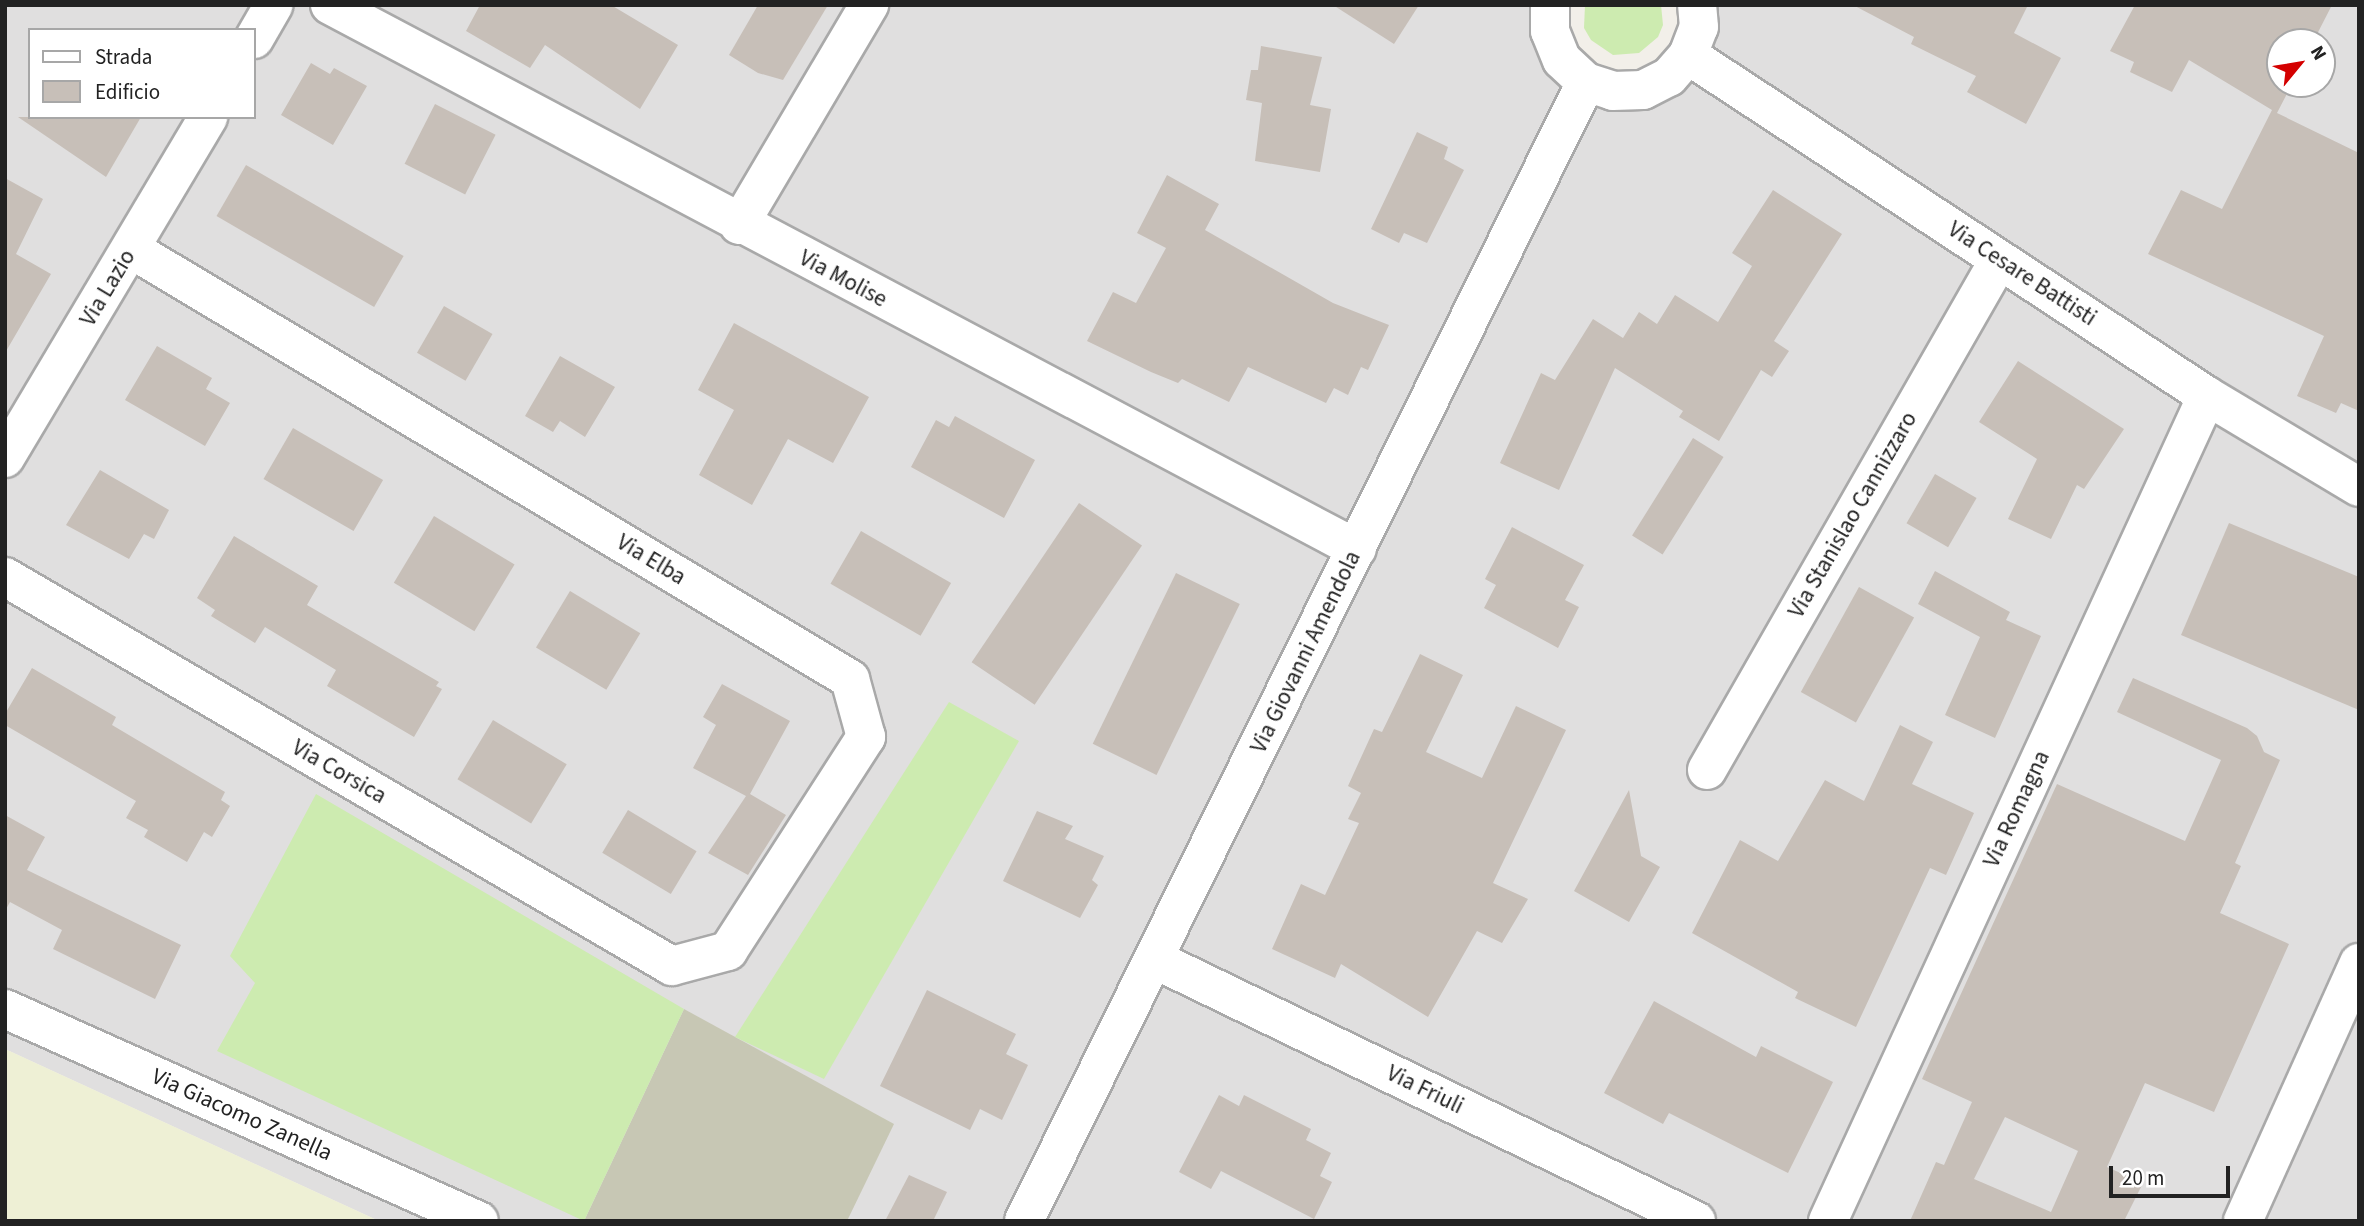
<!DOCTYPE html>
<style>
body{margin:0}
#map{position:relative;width:2364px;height:1226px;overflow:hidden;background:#f2efe9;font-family:"Source Sans 3",sans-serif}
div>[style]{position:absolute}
.residential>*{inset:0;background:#e0dfdf}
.construction>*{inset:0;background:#c7c7b4}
.farmland>*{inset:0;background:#eef0d5}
.grass>*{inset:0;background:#cdebb0}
.building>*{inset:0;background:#c7bfb8;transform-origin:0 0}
.roads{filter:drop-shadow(2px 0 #a9a9a9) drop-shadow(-2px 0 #a9a9a9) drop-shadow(0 2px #a9a9a9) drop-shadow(0 -2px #a9a9a9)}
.minor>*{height:38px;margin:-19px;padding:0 19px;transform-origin:19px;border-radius:19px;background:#fff}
.tertiary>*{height:38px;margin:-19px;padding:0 19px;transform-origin:19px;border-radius:19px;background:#fff}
span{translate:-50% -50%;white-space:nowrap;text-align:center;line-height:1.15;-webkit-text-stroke:7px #fff;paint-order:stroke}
.street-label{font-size:23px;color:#222}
.frame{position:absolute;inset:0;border:7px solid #222;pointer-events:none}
.legend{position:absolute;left:28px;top:28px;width:228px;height:91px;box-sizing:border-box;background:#fff;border:2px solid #a7a7a7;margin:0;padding:9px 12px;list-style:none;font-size:21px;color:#222}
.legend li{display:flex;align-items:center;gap:14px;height:35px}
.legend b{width:35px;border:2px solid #a7a7a7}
.north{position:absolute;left:2266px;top:28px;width:70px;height:70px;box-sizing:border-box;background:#fff;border:2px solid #a7a7a7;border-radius:50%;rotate:60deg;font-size:19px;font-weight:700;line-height:28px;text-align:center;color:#222}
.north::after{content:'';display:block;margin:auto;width:24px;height:32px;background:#d40000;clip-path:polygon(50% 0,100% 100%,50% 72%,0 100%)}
.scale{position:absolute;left:2109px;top:1166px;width:121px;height:32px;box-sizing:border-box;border:4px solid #222;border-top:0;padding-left:9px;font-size:21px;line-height:24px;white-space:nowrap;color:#222;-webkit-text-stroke:5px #fff;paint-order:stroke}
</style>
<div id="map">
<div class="residential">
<div style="clip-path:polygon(evenodd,5px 5px,1539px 5px,1572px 83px,1012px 1221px,379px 1221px,5px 1049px,5px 5px,30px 30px,254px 30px,254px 117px,30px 117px,30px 30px)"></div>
<div style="clip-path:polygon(evenodd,1707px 5px,2359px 5px,2359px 475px,1703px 50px,1707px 5px,2280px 42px,2322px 42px,2322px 84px,2280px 84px,2280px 42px)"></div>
<div style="clip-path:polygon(1689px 66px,2359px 500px,2359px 1221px,1033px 1221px,1590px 92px)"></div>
</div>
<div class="construction">
<div style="clip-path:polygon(684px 1009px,894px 1124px,847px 1221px,584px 1221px)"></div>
</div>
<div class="farmland">
<div style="clip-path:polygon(5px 1049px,379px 1221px,5px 1221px)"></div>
</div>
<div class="grass">
<div style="clip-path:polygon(1585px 5px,1661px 5px,1663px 25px,1658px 37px,1639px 53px,1613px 55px,1591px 40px,1584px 28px)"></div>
<div style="clip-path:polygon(949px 702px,1019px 741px,824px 1079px,735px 1037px)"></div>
<div style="clip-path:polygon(316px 794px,684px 1009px,584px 1221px,217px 1051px,255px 983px,230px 956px)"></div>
</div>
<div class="building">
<div style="clip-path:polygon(480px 5px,611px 5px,678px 45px,640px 109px,545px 45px,530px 68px,466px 31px)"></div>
<div style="clip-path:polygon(758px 5px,828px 5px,783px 80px,758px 73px,729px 55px)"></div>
<div style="clip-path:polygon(1333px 5px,1419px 5px,1394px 44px)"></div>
<div style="clip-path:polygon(1853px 5px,2028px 5px,2014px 33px,2061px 58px,2026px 124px,1967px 92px,1976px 76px,1911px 44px,1914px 37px)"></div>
<div style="clip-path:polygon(2135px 5px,2332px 5px,2313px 42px,2280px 42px,2280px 84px,2292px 84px,2277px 113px,2359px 153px,2359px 411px,2341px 403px,2336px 413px,2297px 396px,2324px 336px,2148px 254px,2181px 190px,2222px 209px,2272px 110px,2189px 60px,2172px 92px,2130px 72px,2134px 62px,2110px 51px)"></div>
<div style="clip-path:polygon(1261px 46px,1322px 57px,1310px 105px,1331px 109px,1320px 172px,1255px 161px,1262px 103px,1246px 100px,1251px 70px,1258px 70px)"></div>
<div style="clip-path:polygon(311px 63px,330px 74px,334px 68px,367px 86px,333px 145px,281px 115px)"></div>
<div style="left:435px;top:104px;width:68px;height:67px;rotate:27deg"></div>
<div style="clip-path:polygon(18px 117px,141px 117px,106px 177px)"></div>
<div style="clip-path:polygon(1417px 132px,1448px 147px,1444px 159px,1464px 170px,1427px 243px,1404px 233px,1399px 243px,1371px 229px)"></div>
<div style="left:246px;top:165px;width:182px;height:59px;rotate:30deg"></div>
<div style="clip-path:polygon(1167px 175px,1219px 204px,1205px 230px,1333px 303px,1389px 325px,1368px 370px,1361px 367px,1348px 395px,1334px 388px,1326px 403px,1248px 367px,1229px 402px,1182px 379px,1178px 383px,1151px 372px,1087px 341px,1113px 292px,1136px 303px,1166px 248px,1137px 233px)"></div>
<div style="clip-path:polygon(5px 178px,43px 199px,16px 254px,51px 274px,5px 353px)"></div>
<div style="clip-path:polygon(1773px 190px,1842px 234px,1774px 341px,1789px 351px,1772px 377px,1761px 370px,1719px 441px,1679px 417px,1683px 411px,1615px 368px,1559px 490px,1500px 463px,1541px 373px,1555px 380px,1593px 319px,1623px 338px,1639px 312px,1657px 324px,1675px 295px,1718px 322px,1752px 266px,1732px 253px)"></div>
<div style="left:444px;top:306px;width:56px;height:54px;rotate:30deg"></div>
<div style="clip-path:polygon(734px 323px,869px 397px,833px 463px,788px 439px,752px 505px,699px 475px,734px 410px,698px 390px)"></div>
<div style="clip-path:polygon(157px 346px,212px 378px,206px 389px,230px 403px,205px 446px,125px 400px)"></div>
<div style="clip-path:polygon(560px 356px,615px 387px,585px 437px,560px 421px,553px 432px,525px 416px)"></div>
<div style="clip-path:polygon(2018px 361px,2124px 429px,2084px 489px,2077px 485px,2051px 539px,2008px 519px,2037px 459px,1979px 422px)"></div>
<div style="clip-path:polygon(955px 416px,1035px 460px,1004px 518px,911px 467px,936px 420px,949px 427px)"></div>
<div style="left:293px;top:428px;width:104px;height:59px;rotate:30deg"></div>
<div style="left:1693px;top:438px;width:36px;height:115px;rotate:32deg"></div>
<div style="clip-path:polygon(100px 470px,169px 510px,154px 539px,144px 534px,129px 559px,66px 525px)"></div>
<div style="left:1935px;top:474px;width:48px;height:57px;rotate:30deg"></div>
<div style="left:1079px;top:503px;width:76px;height:192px;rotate:34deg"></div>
<div style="left:434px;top:516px;width:94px;height:78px;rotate:31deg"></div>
<div style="clip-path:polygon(2229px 523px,2359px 577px,2359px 710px,2181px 635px)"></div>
<div style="clip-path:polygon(1512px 527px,1584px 565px,1565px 600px,1579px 607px,1558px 648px,1484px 608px,1496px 585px,1485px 579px)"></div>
<div style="left:861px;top:531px;width:104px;height:61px;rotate:30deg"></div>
<div style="clip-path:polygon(234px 536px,318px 586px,307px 605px,439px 682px,436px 686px,442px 689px,414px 737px,327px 686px,336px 670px,265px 627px,255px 643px,211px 616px,215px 610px,197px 598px)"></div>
<div style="clip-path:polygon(1935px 571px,2010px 612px,2006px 620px,2041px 636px,1995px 738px,1945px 715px,1980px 637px,1918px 604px)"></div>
<div style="left:1176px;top:573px;width:71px;height:190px;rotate:26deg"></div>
<div style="left:1859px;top:587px;width:63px;height:120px;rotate:29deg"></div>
<div style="left:570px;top:591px;width:82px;height:66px;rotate:31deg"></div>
<div style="clip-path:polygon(1420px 654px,1463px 675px,1426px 752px,1482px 778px,1516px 706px,1566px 730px,1493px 883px,1528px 899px,1502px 943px,1477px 931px,1428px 1017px,1341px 964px,1335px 978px,1272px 949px,1301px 884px,1325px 895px,1359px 823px,1348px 819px,1361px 793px,1348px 786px,1374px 729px,1382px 732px)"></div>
<div style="clip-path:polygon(32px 668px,116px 717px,112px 725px,225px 792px,221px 800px,230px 806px,212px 837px,204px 832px,187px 862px,144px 837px,148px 830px,126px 818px,136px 801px,5px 725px,5px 714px)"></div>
<div style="clip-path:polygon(evenodd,2133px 678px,2247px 728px,2257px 736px,2264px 752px,2280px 760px,2235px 863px,2241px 866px,2220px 913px,2289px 944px,2214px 1112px,2145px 1083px,2107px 1167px,2143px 1183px,2124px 1221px,1910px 1221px,1936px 1162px,1944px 1165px,1972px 1102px,1922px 1079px,2057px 784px,2185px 841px,2221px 760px,2117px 712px,2133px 678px,2005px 1117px,2078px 1151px,2051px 1212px,1974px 1179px,2005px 1117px)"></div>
<div style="clip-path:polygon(722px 684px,790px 721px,750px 794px,786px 815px,748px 875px,708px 853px,746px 796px,693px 768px,716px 725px,703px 717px)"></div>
<div style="left:493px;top:720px;width:86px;height:69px;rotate:31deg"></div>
<div style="clip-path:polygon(1900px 725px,1933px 742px,1912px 784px,1974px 813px,1946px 875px,1930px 868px,1856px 1027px,1795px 998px,1798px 992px,1692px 933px,1740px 840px,1778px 861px,1825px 780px,1864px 801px)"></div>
<div style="clip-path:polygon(1629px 790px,1641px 856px,1660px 867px,1629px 922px,1574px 891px)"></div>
<div style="left:628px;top:810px;width:80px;height:50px;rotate:31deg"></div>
<div style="clip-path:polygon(1037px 811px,1073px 826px,1065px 839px,1104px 856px,1092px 880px,1098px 885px,1080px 918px,1003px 881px)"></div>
<div style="clip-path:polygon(5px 815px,45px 837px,27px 870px,181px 945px,155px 999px,53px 949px,62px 930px,10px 902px,5px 911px)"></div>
<div style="clip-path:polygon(927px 990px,1016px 1034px,1006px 1054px,1028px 1065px,1002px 1120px,980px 1109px,970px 1130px,880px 1086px)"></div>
<div style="clip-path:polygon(1654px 1001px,1756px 1057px,1761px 1046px,1833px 1082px,1788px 1173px,1669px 1113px,1663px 1124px,1604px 1093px)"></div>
<div style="clip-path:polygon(1219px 1095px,1239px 1106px,1244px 1095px,1311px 1129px,1306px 1140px,1331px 1153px,1320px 1176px,1332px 1182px,1314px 1219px,1221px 1171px,1211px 1189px,1179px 1172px)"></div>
<div style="clip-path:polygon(909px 1175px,947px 1192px,933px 1221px,885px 1221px)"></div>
</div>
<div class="roads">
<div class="minor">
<div style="left:330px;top:5px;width:1162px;rotate:27.91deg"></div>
<div style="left:254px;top:39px;width:39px;rotate:-60deg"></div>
<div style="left:739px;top:225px;width:256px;rotate:-59.4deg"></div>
<div style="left:5px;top:458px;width:397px;rotate:-59.2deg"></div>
<div style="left:5px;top:577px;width:772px;rotate:30.25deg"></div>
<div style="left:672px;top:966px;width:58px;rotate:-15deg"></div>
<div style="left:728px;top:951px;width:255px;rotate:-57.2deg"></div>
<div style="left:866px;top:737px;width:60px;rotate:-105.4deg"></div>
<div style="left:850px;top:679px;width:838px;rotate:-149.12deg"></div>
<div style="left:1707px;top:770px;width:588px;rotate:-60.21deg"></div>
<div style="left:1154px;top:959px;width:602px;rotate:25.8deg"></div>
<div style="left:5px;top:1009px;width:519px;rotate:24.1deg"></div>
<div style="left:1828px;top:1221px;width:908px;rotate:-65.33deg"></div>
<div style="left:2243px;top:1221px;width:283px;rotate:-65.8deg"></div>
</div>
<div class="tertiary">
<div style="left:1550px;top:5px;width:26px;rotate:90deg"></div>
<div style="left:1550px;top:31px;width:31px;rotate:68deg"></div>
<div style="left:1562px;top:60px;width:33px;rotate:43deg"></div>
<div style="left:1586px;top:82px;width:28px;rotate:18deg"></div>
<div style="left:1613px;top:91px;width:30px;rotate:-2deg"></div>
<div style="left:1643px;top:90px;width:29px;rotate:-27deg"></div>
<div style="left:1669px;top:77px;width:29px;rotate:-49deg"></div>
<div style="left:1688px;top:55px;width:30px;rotate:-69deg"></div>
<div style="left:1699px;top:27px;width:22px;rotate:-95deg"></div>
<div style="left:1688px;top:55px;width:621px;rotate:33.31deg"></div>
<div style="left:2207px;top:396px;width:177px;rotate:30.9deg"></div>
<div style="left:1024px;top:1221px;width:1270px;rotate:-63.74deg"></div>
</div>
</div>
<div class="street-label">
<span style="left:2022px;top:274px;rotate:33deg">Via Cesare Battisti</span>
<span style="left:843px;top:279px;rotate:28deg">Via Molise</span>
<span style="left:108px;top:288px;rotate:-59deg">Via Lazio</span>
<span style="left:1853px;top:515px;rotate:-60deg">Via Stanislao Cannizzaro</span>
<span style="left:651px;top:560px;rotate:31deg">Via Elba</span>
<span style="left:1306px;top:652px;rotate:-64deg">Via Giovanni Amendola</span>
<span style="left:339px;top:772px;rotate:30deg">Via Corsica</span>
<span style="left:2017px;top:809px;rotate:-65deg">Via Romagna</span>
<span style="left:1425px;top:1090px;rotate:26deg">Via Friuli</span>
<span style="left:242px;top:1115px;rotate:24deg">Via Giacomo Zanella</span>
</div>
<div class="frame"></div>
<ul class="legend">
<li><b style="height:9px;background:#fff"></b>Strada</li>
<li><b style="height:19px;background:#c7bfb8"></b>Edificio</li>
</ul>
<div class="north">N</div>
<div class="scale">20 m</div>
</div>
